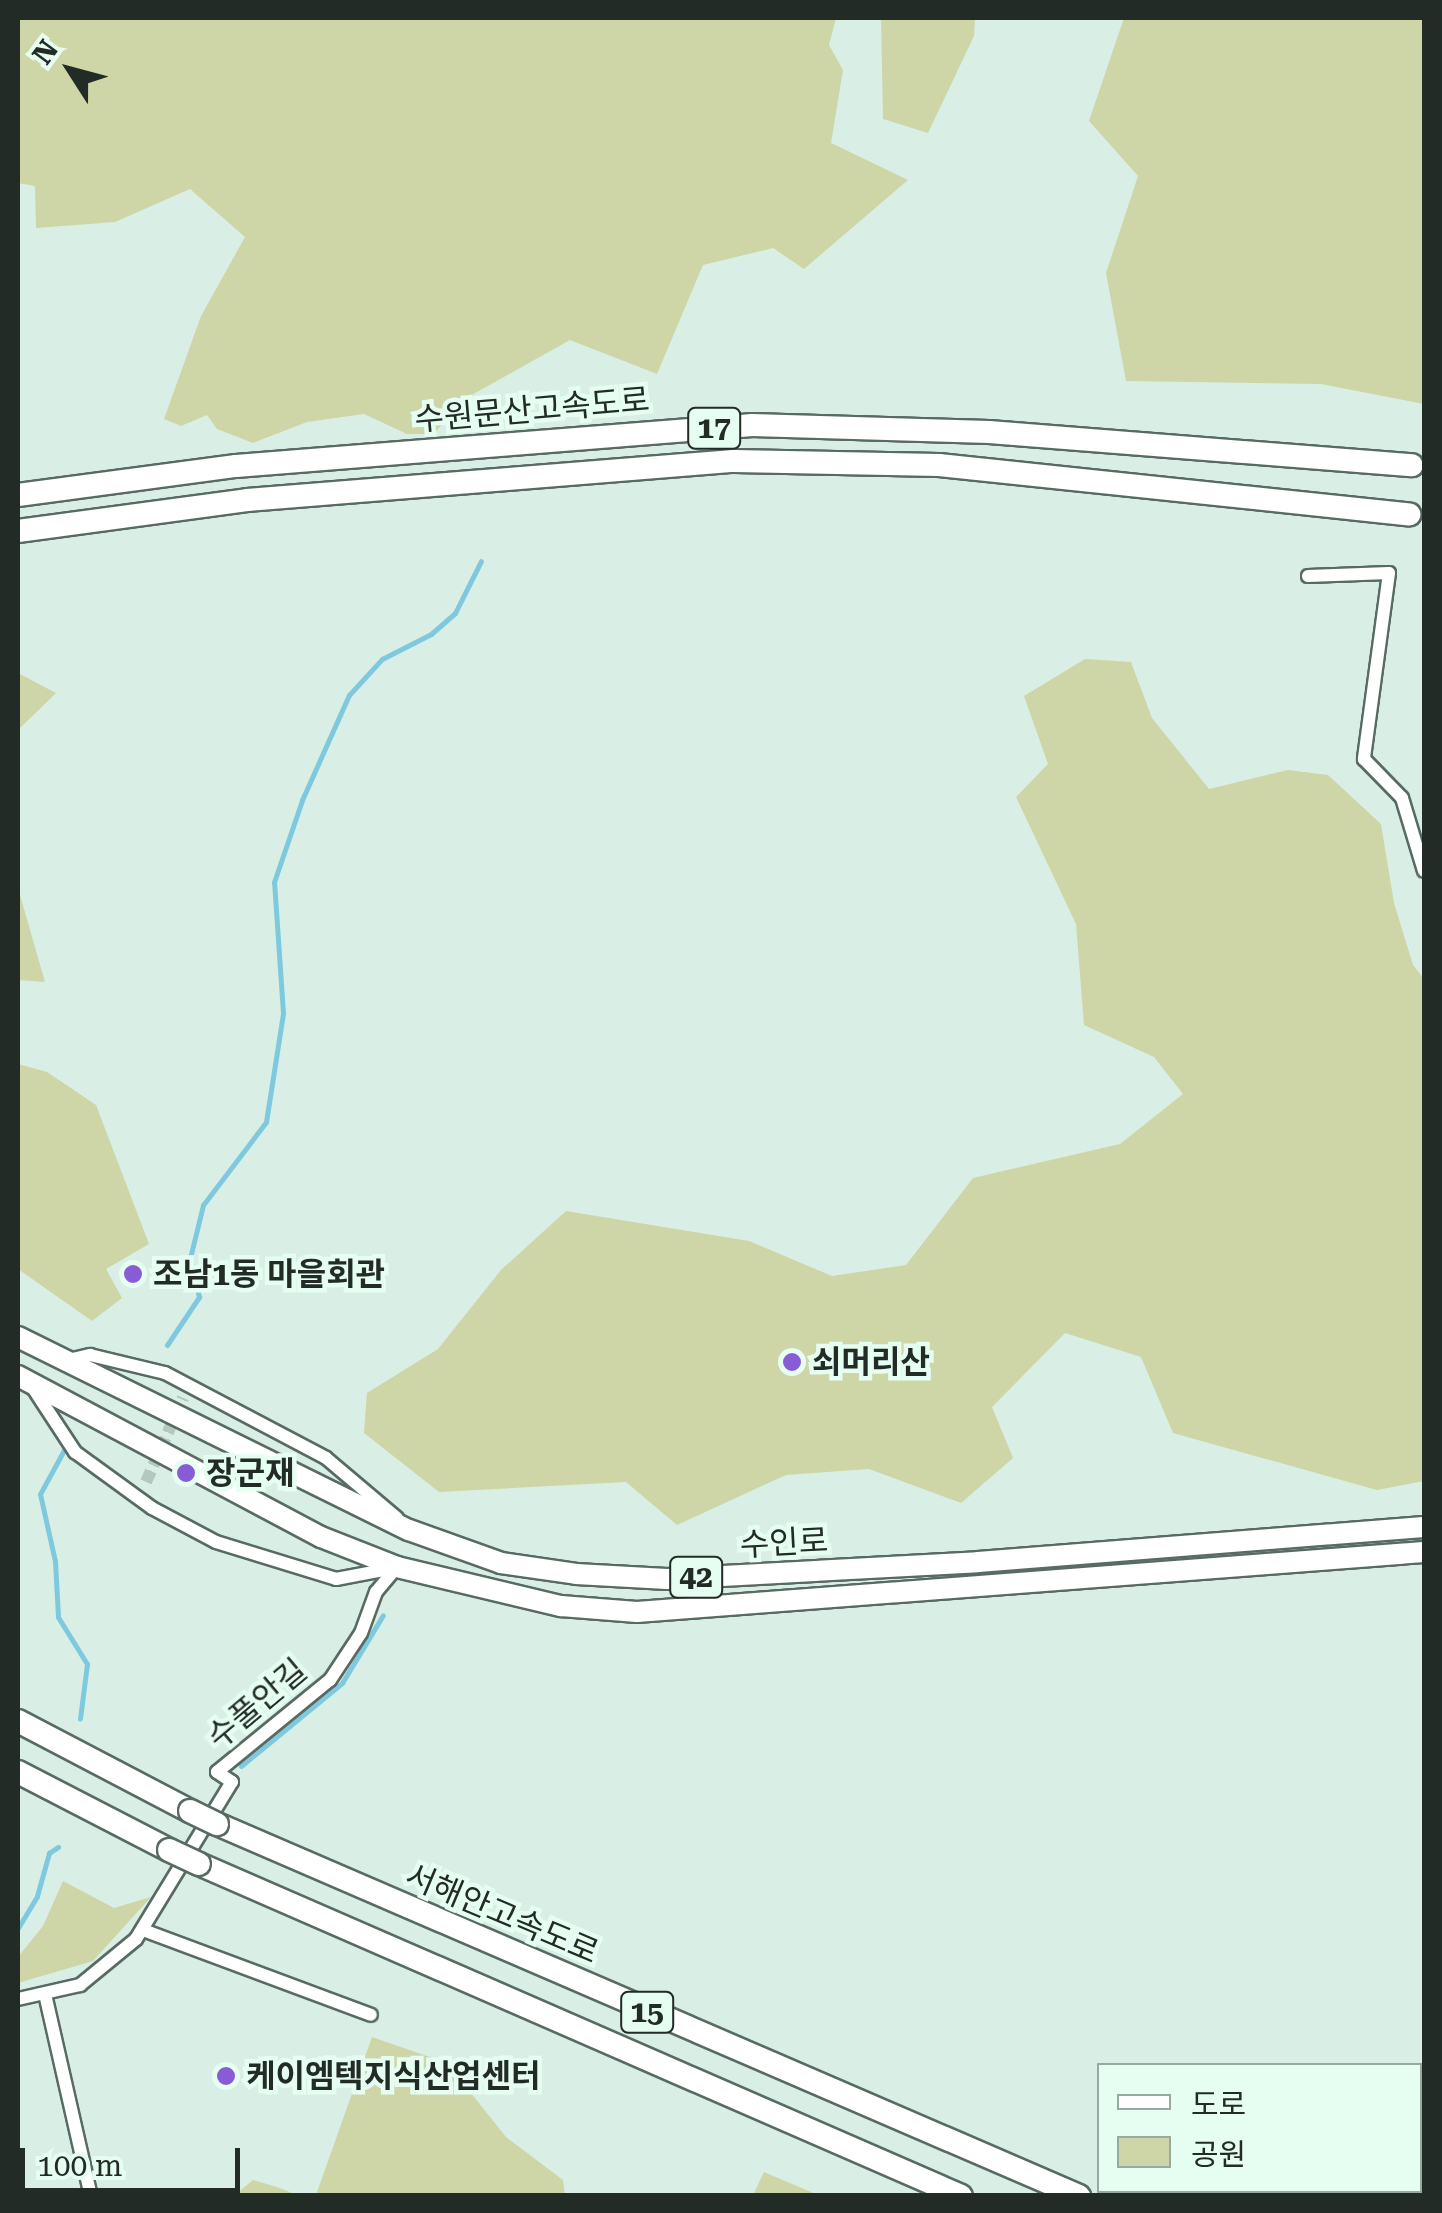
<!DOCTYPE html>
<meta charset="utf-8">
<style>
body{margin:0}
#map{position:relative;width:1442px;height:2213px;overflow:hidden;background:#d9efe5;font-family:"Roboto Serif","Noto Sans KR",serif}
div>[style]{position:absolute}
.green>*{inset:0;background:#ced5a7}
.stream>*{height:5px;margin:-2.5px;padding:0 2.5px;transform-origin:2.5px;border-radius:2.5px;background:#7fc9df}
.minor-tunnel>*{height:12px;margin-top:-6px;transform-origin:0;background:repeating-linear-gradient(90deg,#b5c8bf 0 12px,transparent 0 18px)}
.roads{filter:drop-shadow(2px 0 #586b63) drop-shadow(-2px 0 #586b63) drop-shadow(0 2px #586b63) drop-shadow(0 -2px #586b63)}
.minor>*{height:12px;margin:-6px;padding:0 6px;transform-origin:6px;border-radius:6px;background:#fff}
.primary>*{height:20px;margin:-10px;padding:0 10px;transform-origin:10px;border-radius:10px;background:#fff}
.motorway>*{height:22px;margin:-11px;padding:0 11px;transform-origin:11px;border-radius:11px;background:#fff}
.bridges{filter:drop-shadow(2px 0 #586b63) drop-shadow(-2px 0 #586b63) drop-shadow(0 2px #586b63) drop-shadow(0 -2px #586b63)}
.motorway-bridge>*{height:22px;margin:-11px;padding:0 11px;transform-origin:11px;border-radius:11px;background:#fff}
.dots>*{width:28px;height:28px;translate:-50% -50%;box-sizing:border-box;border:5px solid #e6fdf2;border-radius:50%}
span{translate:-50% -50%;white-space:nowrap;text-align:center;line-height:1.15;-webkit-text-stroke:9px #e6fdf2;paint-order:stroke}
.shield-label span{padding:2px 8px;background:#e6fdf2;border:2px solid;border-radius:8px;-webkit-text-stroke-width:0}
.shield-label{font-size:30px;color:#232b27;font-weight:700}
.street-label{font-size:32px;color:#232b27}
.poi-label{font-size:32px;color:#232b27;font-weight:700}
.left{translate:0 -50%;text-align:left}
.frame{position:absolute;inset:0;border:20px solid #232b27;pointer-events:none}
.legend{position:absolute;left:1097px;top:2063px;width:325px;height:130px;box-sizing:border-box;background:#e6fdf2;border:2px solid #98a9a1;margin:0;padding:12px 18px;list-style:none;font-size:30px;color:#232b27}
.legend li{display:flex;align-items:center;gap:20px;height:50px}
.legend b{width:50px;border:2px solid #98a9a1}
.north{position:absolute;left:20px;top:20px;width:100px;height:100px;-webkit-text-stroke:8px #e6fdf2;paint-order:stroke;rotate:306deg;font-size:28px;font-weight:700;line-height:40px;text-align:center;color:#232b27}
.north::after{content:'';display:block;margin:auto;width:35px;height:45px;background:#232b27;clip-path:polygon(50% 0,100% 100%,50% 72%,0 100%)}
.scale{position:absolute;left:20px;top:2148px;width:220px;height:45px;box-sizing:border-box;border:5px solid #232b27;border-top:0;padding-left:12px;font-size:30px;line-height:35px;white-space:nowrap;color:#232b27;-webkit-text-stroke:8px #e6fdf2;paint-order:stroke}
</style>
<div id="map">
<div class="green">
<div style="clip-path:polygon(18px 18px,836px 18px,829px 45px,843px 70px,831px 143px,908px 180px,804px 269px,773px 248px,703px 265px,657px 374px,570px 340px,461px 401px,434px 434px,407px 434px,364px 414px,307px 422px,253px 443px,217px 429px,207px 415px,181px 426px,164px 419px,201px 316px,245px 237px,190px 189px,115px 222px,36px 228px,35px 186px,18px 183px)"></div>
<div style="clip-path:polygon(881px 18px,975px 18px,974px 36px,928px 133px,883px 119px)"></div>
<div style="clip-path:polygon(1124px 18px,1424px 18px,1424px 404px,1321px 384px,1126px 381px,1106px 273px,1138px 176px,1089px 121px)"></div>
<div style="clip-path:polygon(1085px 659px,1131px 662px,1152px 718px,1209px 789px,1288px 770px,1328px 775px,1381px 824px,1394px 903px,1413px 965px,1424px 979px,1424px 1481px,1377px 1490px,1173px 1433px,1141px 1357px,1065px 1333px,992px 1407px,1013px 1458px,961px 1503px,869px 1469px,786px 1475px,677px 1525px,626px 1482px,439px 1492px,364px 1433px,367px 1393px,438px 1349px,501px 1270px,566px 1211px,749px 1241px,832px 1276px,906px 1265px,973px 1178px,1120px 1144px,1183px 1094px,1154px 1057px,1084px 1025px,1076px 924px,1016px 797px,1048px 764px,1024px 696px)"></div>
<div style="clip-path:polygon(18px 673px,56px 693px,18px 730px)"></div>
<div style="clip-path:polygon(18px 888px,45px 982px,18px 980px)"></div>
<div style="clip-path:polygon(18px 1064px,47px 1072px,96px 1105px,149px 1244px,106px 1269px,122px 1298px,92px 1321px,18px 1269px)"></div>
<div style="clip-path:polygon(63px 1881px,114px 1908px,151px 1897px,93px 1961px,18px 1983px,18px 1957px,43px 1926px)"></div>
<div style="clip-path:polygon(372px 2037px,447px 2063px,506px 2137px,563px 2180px,565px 2195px,316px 2195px)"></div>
<div style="clip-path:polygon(764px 2172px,818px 2195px,753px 2195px)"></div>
<div style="clip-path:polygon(253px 2180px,277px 2187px,297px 2195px,235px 2195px)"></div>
</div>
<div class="stream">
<div style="left:167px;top:1345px;width:58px;rotate:-56.3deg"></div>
<div style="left:199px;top:1297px;width:40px;rotate:-103deg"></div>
<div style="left:190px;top:1258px;width:55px;rotate:-76.2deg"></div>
<div style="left:203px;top:1205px;width:104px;rotate:-52.8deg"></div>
<div style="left:266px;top:1122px;width:110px;rotate:-81.1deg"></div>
<div style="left:283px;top:1013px;width:131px;rotate:-93.9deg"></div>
<div style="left:274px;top:882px;width:87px;rotate:-71.1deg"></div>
<div style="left:302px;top:800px;width:115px;rotate:-65.9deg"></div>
<div style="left:349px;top:695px;width:49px;rotate:-47.5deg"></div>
<div style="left:382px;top:659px;width:55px;rotate:-27deg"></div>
<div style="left:431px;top:634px;width:32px;rotate:-41deg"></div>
<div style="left:455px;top:613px;width:58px;rotate:-63.4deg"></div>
<div style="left:64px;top:1450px;width:50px;rotate:118.6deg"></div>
<div style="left:40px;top:1494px;width:69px;rotate:77.4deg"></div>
<div style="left:55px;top:1561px;width:56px;rotate:86.9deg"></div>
<div style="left:58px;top:1617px;width:55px;rotate:58.3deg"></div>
<div style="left:87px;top:1664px;width:55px;rotate:97.3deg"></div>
<div style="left:241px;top:1766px;width:131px;rotate:-39.4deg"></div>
<div style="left:342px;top:1683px;width:79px;rotate:-58.9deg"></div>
<div style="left:18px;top:1928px;width:37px;rotate:-59deg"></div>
<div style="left:37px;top:1896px;width:45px;rotate:-74.4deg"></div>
<div style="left:49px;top:1853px;width:11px;rotate:-34deg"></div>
</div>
<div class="minor-tunnel">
<div style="left:146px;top:1482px;width:92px;rotate:-66.2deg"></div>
</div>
<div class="roads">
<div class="minor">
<div style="left:1308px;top:576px;width:81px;rotate:-2.1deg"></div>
<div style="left:1389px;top:573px;width:188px;rotate:97.7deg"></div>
<div style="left:1364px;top:759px;width:54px;rotate:45.7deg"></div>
<div style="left:1402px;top:798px;width:76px;rotate:73.2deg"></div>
<div style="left:68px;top:1360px;width:23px;rotate:-13deg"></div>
<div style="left:90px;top:1355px;width:77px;rotate:13.5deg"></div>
<div style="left:165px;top:1373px;width:182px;rotate:27.8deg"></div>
<div style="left:326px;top:1458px;width:93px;rotate:40.2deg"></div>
<div style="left:33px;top:1388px;width:77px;rotate:56.7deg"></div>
<div style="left:75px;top:1452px;width:95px;rotate:36deg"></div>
<div style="left:152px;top:1508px;width:72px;rotate:28deg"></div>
<div style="left:216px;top:1542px;width:126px;rotate:17.1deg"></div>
<div style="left:336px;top:1579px;width:60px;rotate:-10.6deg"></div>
<div style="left:143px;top:1930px;width:243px;rotate:20.4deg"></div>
<div style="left:45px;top:1994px;width:207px;rotate:77.2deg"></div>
<div style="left:18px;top:1999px;width:64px;rotate:-12.7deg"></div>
<div style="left:80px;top:1985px;width:72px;rotate:-39.4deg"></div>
<div style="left:136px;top:1939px;width:184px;rotate:-58.6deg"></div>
<div style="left:232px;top:1782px;width:18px;rotate:-146deg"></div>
<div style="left:217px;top:1772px;width:146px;rotate:-39.2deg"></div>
<div style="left:330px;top:1680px;width:56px;rotate:-56.6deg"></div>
<div style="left:361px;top:1633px;width:44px;rotate:-69.9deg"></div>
<div style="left:376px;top:1592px;width:33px;rotate:-50deg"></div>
</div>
<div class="primary">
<div style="left:18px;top:1337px;width:436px;rotate:26.3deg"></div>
<div style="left:409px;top:1530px;width:98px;rotate:19.7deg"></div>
<div style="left:501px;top:1563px;width:76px;rotate:8.3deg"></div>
<div style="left:576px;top:1574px;width:91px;rotate:3.1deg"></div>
<div style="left:667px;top:1579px;width:311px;rotate:-3.1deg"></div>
<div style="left:978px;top:1562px;width:447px;rotate:-4.5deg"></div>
<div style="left:18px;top:1376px;width:343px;rotate:28deg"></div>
<div style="left:321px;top:1537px;width:82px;rotate:21.5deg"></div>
<div style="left:397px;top:1567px;width:169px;rotate:13.4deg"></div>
<div style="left:561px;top:1606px;width:76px;rotate:4.5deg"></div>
<div style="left:637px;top:1612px;width:789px;rotate:-4.36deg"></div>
</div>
<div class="motorway">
<div style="left:18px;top:495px;width:220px;rotate:-7.6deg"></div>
<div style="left:236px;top:466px;width:518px;rotate:-4.54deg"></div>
<div style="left:752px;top:425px;width:237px;rotate:1.7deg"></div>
<div style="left:989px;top:432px;width:424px;rotate:4.5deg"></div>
<div style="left:18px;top:531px;width:231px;rotate:-7.7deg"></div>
<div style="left:247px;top:500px;width:488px;rotate:-4.6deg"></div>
<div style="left:733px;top:461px;width:206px;rotate:1.1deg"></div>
<div style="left:939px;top:465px;width:473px;rotate:6deg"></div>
<div style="left:18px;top:1721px;width:194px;rotate:27.6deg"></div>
<div style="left:18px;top:1772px;width:170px;rotate:27.3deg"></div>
<div style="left:217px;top:1824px;width:939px;rotate:23.34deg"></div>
<div style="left:199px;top:1864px;width:831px;rotate:23.54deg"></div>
</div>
</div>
<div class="bridges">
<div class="motorway-bridge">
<div style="left:190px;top:1811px;width:30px;rotate:26deg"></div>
<div style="left:169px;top:1850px;width:33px;rotate:25deg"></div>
</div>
</div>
<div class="dots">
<div style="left:133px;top:1274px;background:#875cd6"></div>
<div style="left:792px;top:1362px;background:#875cd6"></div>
<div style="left:186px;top:1473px;background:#875cd6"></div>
<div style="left:226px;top:2076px;background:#875cd6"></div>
</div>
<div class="shield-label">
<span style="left:714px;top:428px">17</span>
<span style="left:696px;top:1577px">42</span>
<span style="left:647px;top:2012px">15</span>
</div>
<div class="street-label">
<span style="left:532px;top:410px;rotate:-5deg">수원문산고속도로</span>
<span style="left:784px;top:1543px;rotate:-3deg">수인로</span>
<span style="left:257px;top:1704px;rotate:-40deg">수풀안길</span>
<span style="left:502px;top:1914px;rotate:23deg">서해안고속도로</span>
</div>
<div class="poi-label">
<span class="left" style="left:153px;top:1274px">조남1동 마을회관</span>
<span class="left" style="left:812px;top:1362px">쇠머리산</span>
<span class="left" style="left:206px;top:1473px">장군재</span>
<span class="left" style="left:246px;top:2076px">케이엠텍지식산업센터</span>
</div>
<div class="frame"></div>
<ul class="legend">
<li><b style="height:12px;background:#fff"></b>도로</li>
<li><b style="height:28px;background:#ced5a7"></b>공원</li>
</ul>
<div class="north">N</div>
<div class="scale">100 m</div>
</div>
